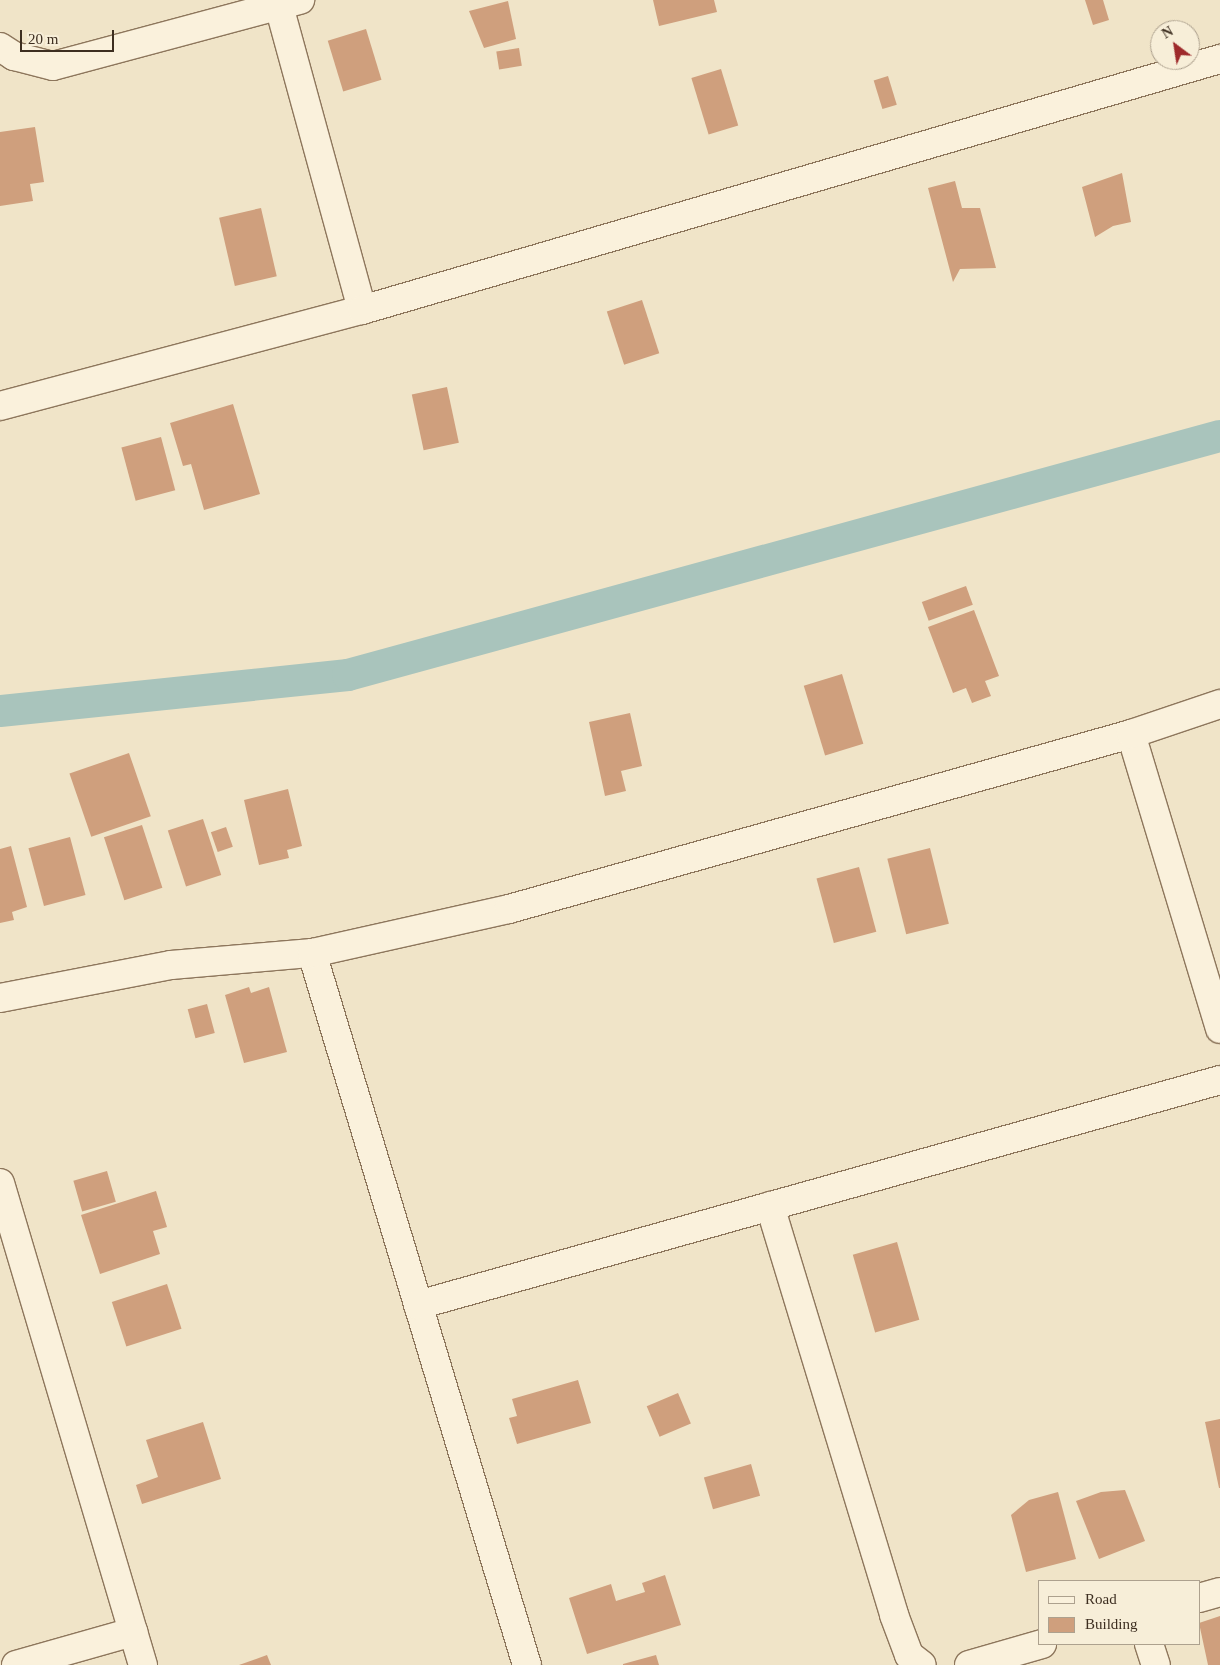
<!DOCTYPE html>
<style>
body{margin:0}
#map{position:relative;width:1220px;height:1665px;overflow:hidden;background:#f0e4c8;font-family:"Times New Roman",serif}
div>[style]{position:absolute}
.canal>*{height:32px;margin:-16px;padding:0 16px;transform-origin:16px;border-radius:16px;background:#a9c4bc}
.building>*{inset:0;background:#cf9f7d;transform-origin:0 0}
.roads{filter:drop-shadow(1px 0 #8d765c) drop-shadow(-1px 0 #8d765c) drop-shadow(0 1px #8d765c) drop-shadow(0 -1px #8d765c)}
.minor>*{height:28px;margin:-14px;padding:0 14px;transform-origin:14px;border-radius:14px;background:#faf1dc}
span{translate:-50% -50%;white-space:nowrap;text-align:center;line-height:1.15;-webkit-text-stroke:4px #f7eed8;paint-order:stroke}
.legend{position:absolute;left:1038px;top:1580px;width:162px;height:65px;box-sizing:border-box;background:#f7eed8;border:1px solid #ada18e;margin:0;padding:6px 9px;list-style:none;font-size:15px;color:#3d2e20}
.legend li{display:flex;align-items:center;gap:10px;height:25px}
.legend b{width:25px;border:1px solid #ada18e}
.north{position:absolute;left:1150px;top:20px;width:50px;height:50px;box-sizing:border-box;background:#f7eed8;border:1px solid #ada18e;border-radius:50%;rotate:329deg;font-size:14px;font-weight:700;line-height:20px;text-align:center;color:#3d2e20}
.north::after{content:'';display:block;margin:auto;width:18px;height:22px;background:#9e2a2b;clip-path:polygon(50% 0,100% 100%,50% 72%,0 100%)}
.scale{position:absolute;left:20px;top:30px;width:94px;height:22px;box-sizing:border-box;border:2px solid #3d2e20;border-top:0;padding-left:6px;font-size:15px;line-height:18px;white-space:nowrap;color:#3d2e20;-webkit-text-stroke:4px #f7eed8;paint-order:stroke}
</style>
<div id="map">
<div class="canal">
<div style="left:0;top:711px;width:350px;rotate:-5.9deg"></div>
<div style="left:348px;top:675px;width:904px;rotate:-15.33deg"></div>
</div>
<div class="building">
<div style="clip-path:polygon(653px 0,714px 0,717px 12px,659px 26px)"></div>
<div style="clip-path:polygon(1085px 0,1103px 0,1109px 20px,1093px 25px)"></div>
<div style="clip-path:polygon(508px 1px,516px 39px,484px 48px,469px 11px)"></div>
<div style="left:366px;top:29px;width:53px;height:40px;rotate:73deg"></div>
<div style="left:519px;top:48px;width:18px;height:23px;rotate:81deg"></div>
<div style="left:721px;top:69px;width:59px;height:31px;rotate:73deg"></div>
<div style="left:888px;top:76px;width:30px;height:15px;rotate:73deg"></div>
<div style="clip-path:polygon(35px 127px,44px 182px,30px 184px,33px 201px,0 206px,0 132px)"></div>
<div style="clip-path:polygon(1122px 173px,1131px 222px,1113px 226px,1095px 237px,1082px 187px)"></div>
<div style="clip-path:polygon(955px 181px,962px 208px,980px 208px,996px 268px,960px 269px,953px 282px,928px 188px)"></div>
<div style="left:261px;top:208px;width:70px;height:43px;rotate:77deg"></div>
<div style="left:642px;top:300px;width:56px;height:37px;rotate:72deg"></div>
<div style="left:447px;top:387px;width:57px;height:36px;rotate:78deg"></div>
<div style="clip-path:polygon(233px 404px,260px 494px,204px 510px,191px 464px,183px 466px,170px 423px)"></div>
<div style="left:161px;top:437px;width:55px;height:41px;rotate:75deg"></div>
<div style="left:966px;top:586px;width:20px;height:47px;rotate:70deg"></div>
<div style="clip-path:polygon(974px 610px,999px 676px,985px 681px,991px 696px,972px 703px,966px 688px,953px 693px,928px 627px)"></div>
<div style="left:842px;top:674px;width:73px;height:40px;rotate:73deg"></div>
<div style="clip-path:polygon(630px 713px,642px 766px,621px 771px,626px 791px,605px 796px,589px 722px)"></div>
<div style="left:129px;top:753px;width:67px;height:63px;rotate:71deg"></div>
<div style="clip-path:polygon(288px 789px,302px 846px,287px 850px,289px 858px,259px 865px,244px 800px)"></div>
<div style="left:203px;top:819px;width:59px;height:37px;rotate:72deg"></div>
<div style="left:142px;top:825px;width:66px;height:40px;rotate:72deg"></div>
<div style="left:226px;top:827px;width:21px;height:16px;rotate:71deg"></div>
<div style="left:70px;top:837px;width:60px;height:43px;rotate:75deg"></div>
<div style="clip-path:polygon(11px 846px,27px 907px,12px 912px,14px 920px,0 923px,0 849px)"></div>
<div style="left:930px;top:848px;width:78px;height:44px;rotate:76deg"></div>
<div style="left:859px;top:867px;width:67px;height:44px;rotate:75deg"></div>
<div style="clip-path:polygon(249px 987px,251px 993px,269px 987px,287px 1052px,244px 1063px,225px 995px)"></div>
<div style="left:207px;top:1004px;width:30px;height:20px;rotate:75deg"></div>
<div style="left:107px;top:1171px;width:32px;height:35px;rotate:74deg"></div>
<div style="clip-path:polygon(156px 1191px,167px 1227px,153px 1231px,160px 1254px,100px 1274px,81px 1215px)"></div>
<div style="left:897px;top:1242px;width:81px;height:46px;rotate:74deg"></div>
<div style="left:167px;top:1284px;width:47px;height:58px;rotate:72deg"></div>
<div style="clip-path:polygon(578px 1380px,591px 1423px,517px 1444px,509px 1418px,517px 1416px,512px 1399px)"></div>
<div style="left:678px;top:1393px;width:33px;height:34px;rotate:67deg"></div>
<div style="clip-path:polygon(1220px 1419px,1220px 1488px,1219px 1488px,1205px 1422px)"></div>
<div style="clip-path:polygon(203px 1422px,221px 1479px,142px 1504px,136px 1485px,158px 1477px,146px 1440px)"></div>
<div style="left:751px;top:1464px;width:33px;height:49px;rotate:74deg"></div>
<div style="clip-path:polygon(1125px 1490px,1145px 1541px,1099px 1559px,1076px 1501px,1101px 1492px)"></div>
<div style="clip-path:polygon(1058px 1492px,1076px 1559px,1026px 1572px,1011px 1515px,1029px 1500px)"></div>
<div style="clip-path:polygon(665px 1575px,681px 1625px,587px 1654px,569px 1598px,611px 1584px,616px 1601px,645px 1592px,642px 1583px)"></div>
<div style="clip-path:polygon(1220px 1616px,1220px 1665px,1208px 1665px,1199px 1623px)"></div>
<div style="clip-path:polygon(267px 1655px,271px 1665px,239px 1665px)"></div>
<div style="clip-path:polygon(656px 1655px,659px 1665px,623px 1665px,623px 1664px)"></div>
</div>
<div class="roads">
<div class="minor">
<div style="left:279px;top:6px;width:315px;rotate:74.7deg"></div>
<div style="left:0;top:47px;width:17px;rotate:33deg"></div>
<div style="left:14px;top:56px;width:40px;rotate:14.4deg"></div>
<div style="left:53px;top:66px;width:256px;rotate:-15deg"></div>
<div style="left:0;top:406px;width:375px;rotate:-14.9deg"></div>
<div style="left:362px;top:310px;width:894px;rotate:-16.31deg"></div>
<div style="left:1131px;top:734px;width:308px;rotate:73.2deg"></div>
<div style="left:312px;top:953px;width:744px;rotate:73.2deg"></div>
<div style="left:0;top:998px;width:174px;rotate:-10.9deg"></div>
<div style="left:171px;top:965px;width:142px;rotate:-4.9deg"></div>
<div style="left:312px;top:953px;width:202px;rotate:-12.6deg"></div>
<div style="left:509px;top:909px;width:646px;rotate:-15.71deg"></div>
<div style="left:1131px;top:734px;width:94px;rotate:-18.6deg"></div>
<div style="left:0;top:1183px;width:503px;rotate:73.48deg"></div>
<div style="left:770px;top:1206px;width:427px;rotate:73.1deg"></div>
<div style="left:894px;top:1615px;width:43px;rotate:69.4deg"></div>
<div style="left:909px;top:1655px;width:16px;rotate:38deg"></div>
<div style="left:418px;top:1305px;width:833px;rotate:-15.67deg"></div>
<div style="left:1199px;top:1598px;width:22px;rotate:-16deg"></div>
<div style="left:1149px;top:1644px;width:22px;rotate:72deg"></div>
<div style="left:16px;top:1665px;width:122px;rotate:-15.8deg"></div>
<div style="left:969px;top:1665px;width:76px;rotate:-16deg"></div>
</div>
</div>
<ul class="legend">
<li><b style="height:6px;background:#faf1dc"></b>Road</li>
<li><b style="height:14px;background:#cf9f7d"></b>Building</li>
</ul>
<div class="north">N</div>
<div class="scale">20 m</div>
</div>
